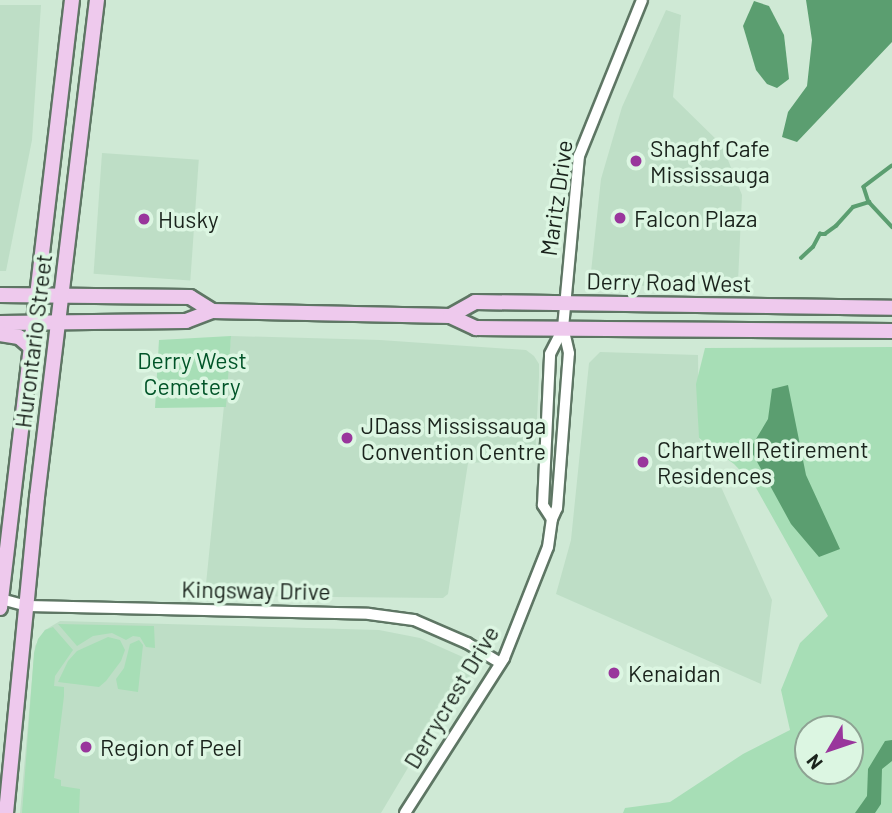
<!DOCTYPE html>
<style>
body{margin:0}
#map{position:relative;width:892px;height:813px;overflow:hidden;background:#cfe9d5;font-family:Barlow,sans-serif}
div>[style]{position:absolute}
.built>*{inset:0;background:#bedec6;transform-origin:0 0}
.green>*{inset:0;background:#a7deb6}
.water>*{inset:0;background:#5b9e70}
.stream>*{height:3.5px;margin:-1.75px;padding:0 1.75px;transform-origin:1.75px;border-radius:1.75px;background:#5b9e70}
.roads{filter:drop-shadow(2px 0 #5e7664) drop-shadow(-2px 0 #5e7664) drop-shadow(0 2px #5e7664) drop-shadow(0 -2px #5e7664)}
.minor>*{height:10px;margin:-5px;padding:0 5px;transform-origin:5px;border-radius:5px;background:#fff}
.major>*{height:14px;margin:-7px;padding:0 7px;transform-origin:7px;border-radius:7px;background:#eec9ed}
.dots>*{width:19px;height:19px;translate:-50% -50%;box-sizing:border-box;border:4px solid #dcf6e2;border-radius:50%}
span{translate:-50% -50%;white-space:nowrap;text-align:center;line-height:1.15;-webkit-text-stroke:7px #dcf6e2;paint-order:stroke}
.poi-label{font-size:23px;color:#1a231c}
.left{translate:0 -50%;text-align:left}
.street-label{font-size:23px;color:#1a231c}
.park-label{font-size:23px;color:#005428}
.north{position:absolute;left:794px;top:715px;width:70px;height:70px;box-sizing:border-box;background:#dcf6e2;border:2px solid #8ea293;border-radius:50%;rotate:231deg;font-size:19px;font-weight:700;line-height:28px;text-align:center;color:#1a231c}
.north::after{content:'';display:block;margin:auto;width:24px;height:32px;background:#99369c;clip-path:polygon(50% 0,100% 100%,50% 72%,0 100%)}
</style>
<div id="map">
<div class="built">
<div style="clip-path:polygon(0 5px,41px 5px,32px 140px,6px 271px,0 271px)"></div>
<div style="clip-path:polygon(666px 10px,681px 15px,673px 97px,722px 145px,742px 195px,738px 282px,612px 287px,591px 272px,601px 179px,622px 107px)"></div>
<div style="left:102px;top:153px;width:97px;height:121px;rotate:4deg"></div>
<div style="clip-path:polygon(231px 336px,380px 340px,526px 350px,534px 356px,539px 364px,539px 377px,535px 460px,468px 463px,448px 594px,443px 598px,215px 596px,205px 594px)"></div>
<div style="clip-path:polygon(600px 352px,698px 355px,699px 438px,772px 600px,761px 684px,556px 594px,571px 540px,589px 363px)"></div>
<div style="clip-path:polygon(60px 621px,379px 630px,420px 638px,474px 662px,476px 668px,415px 756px,381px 813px,20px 813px,35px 646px,45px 630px)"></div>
</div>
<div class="green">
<div style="clip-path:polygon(231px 336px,226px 407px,155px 408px,159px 340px)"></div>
<div style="clip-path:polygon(evenodd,892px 347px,892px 813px,623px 813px,625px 808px,670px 802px,743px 754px,790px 730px,781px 690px,800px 643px,828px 616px,755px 486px,734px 464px,699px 438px,696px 384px,705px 348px,892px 347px,808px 729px,850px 729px,850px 771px,808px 771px,808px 729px)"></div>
<div style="clip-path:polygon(58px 624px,154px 626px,155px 648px,146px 647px,140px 637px,133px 636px,126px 640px,112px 633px,93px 636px,77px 646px)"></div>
<div style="clip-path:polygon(53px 627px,73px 650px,55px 676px,54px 686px,64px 687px,64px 696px,54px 778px,61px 780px,61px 786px,80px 789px,79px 813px,22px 813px,34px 653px,38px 639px,45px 630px)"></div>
<div style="clip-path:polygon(108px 637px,120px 640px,125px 650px,121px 661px,106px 681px,99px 687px,58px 682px,68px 661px,77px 651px)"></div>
<div style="clip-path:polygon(139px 640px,143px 645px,138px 692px,118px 689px,116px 679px,124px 668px,130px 644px)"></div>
</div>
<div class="water">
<div style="clip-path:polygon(806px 0,892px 0,892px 42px,797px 142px,782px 137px,788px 112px,807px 86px,812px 40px)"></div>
<div style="clip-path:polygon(754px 1px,769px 6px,784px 35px,789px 79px,777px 88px,767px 84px,756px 70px,743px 26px)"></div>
<div style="clip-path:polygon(788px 385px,806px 475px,840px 549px,819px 557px,791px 524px,750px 449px,768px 419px,772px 389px)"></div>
<div style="clip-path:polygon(892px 740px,892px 761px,882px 769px,881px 804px,875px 813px,855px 813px,867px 796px,868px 769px,885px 741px)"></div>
</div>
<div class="stream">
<div style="left:892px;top:166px;width:35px;rotate:143deg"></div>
<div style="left:864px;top:187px;width:16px;rotate:72deg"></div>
<div style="left:869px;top:202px;width:34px;rotate:47deg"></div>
<div style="left:801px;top:258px;width:16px;rotate:-43deg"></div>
<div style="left:813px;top:247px;width:15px;rotate:-62deg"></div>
<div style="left:820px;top:234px;width:5px"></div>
<div style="left:825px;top:234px;width:14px;rotate:-36deg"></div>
<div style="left:836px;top:226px;width:25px;rotate:-48deg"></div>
<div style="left:853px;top:207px;width:17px;rotate:-17deg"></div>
</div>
<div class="roads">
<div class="minor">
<div style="left:552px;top:519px;width:17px;rotate:-123deg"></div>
<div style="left:543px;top:505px;width:151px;rotate:-87.3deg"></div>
<div style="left:550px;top:354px;width:29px;rotate:-63deg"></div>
<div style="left:1px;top:599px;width:28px;rotate:15deg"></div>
<div style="left:28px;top:606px;width:341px;rotate:1.3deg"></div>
<div style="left:369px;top:614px;width:45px;rotate:7.6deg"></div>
<div style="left:414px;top:620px;width:58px;rotate:23.5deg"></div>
<div style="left:467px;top:643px;width:39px;rotate:31deg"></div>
<div style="left:405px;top:813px;width:184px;rotate:-57.4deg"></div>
<div style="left:504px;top:658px;width:119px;rotate:-68.4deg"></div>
<div style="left:548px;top:547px;width:28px;rotate:-82deg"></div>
<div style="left:552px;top:519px;width:12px;rotate:-66deg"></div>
<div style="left:557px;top:508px;width:155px;rotate:-85.6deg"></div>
<div style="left:569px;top:353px;width:26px;rotate:-103deg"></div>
<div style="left:563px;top:328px;width:173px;rotate:-84.7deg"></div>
<div style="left:579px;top:156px;width:168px;rotate:-68deg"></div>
</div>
<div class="major">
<div style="left:0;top:295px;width:190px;rotate:0.6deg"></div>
<div style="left:190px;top:297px;width:26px;rotate:32deg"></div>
<div style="left:450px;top:316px;width:29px;rotate:-29deg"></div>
<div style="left:475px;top:302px;width:417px;rotate:0.8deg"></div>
<div style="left:0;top:323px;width:186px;rotate:-0.6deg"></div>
<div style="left:186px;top:321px;width:28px;rotate:-21deg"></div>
<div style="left:212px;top:311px;width:238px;rotate:1.2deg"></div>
<div style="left:450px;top:316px;width:29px;rotate:25deg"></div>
<div style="left:476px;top:328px;width:416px;rotate:0.4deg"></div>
<div style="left:0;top:334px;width:19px;rotate:9deg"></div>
<div style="left:19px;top:337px;width:18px;rotate:41deg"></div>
<div style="left:0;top:608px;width:612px;rotate:-83.25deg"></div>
<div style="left:6px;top:813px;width:318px;rotate:-84.4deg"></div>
<div style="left:37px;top:497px;width:501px;rotate:-83.12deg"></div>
</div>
</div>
<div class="dots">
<div style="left:636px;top:161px;background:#99369c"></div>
<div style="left:620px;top:218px;background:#99369c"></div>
<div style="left:144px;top:219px;background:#99369c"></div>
<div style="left:347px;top:438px;background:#99369c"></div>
<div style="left:643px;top:462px;background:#99369c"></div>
<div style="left:614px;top:673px;background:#99369c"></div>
<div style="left:86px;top:747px;background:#99369c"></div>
</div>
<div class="poi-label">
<span class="left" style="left:650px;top:161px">Shaghf Cafe<br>Mississauga</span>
<span class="left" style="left:634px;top:218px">Falcon Plaza</span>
<span class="left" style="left:158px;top:219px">Husky</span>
<span class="left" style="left:361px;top:438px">JDass Mississauga<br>Convention Centre</span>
<span class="left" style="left:657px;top:462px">Chartwell Retirement<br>Residences</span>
<span class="left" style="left:628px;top:673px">Kenaidan</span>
<span class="left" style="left:100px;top:747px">Region of Peel</span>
</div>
<div class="street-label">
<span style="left:556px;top:198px;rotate:-82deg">Maritz Drive</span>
<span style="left:669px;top:282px;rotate:1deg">Derry Road West</span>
<span style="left:33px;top:341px;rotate:-83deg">Hurontario Street</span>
<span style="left:256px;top:590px;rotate:1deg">Kingsway Drive</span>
<span style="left:451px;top:697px;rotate:-59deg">Derrycrest Drive</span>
</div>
<div class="park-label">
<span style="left:192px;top:373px">Derry West<br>Cemetery</span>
</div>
<div class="north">N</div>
</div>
